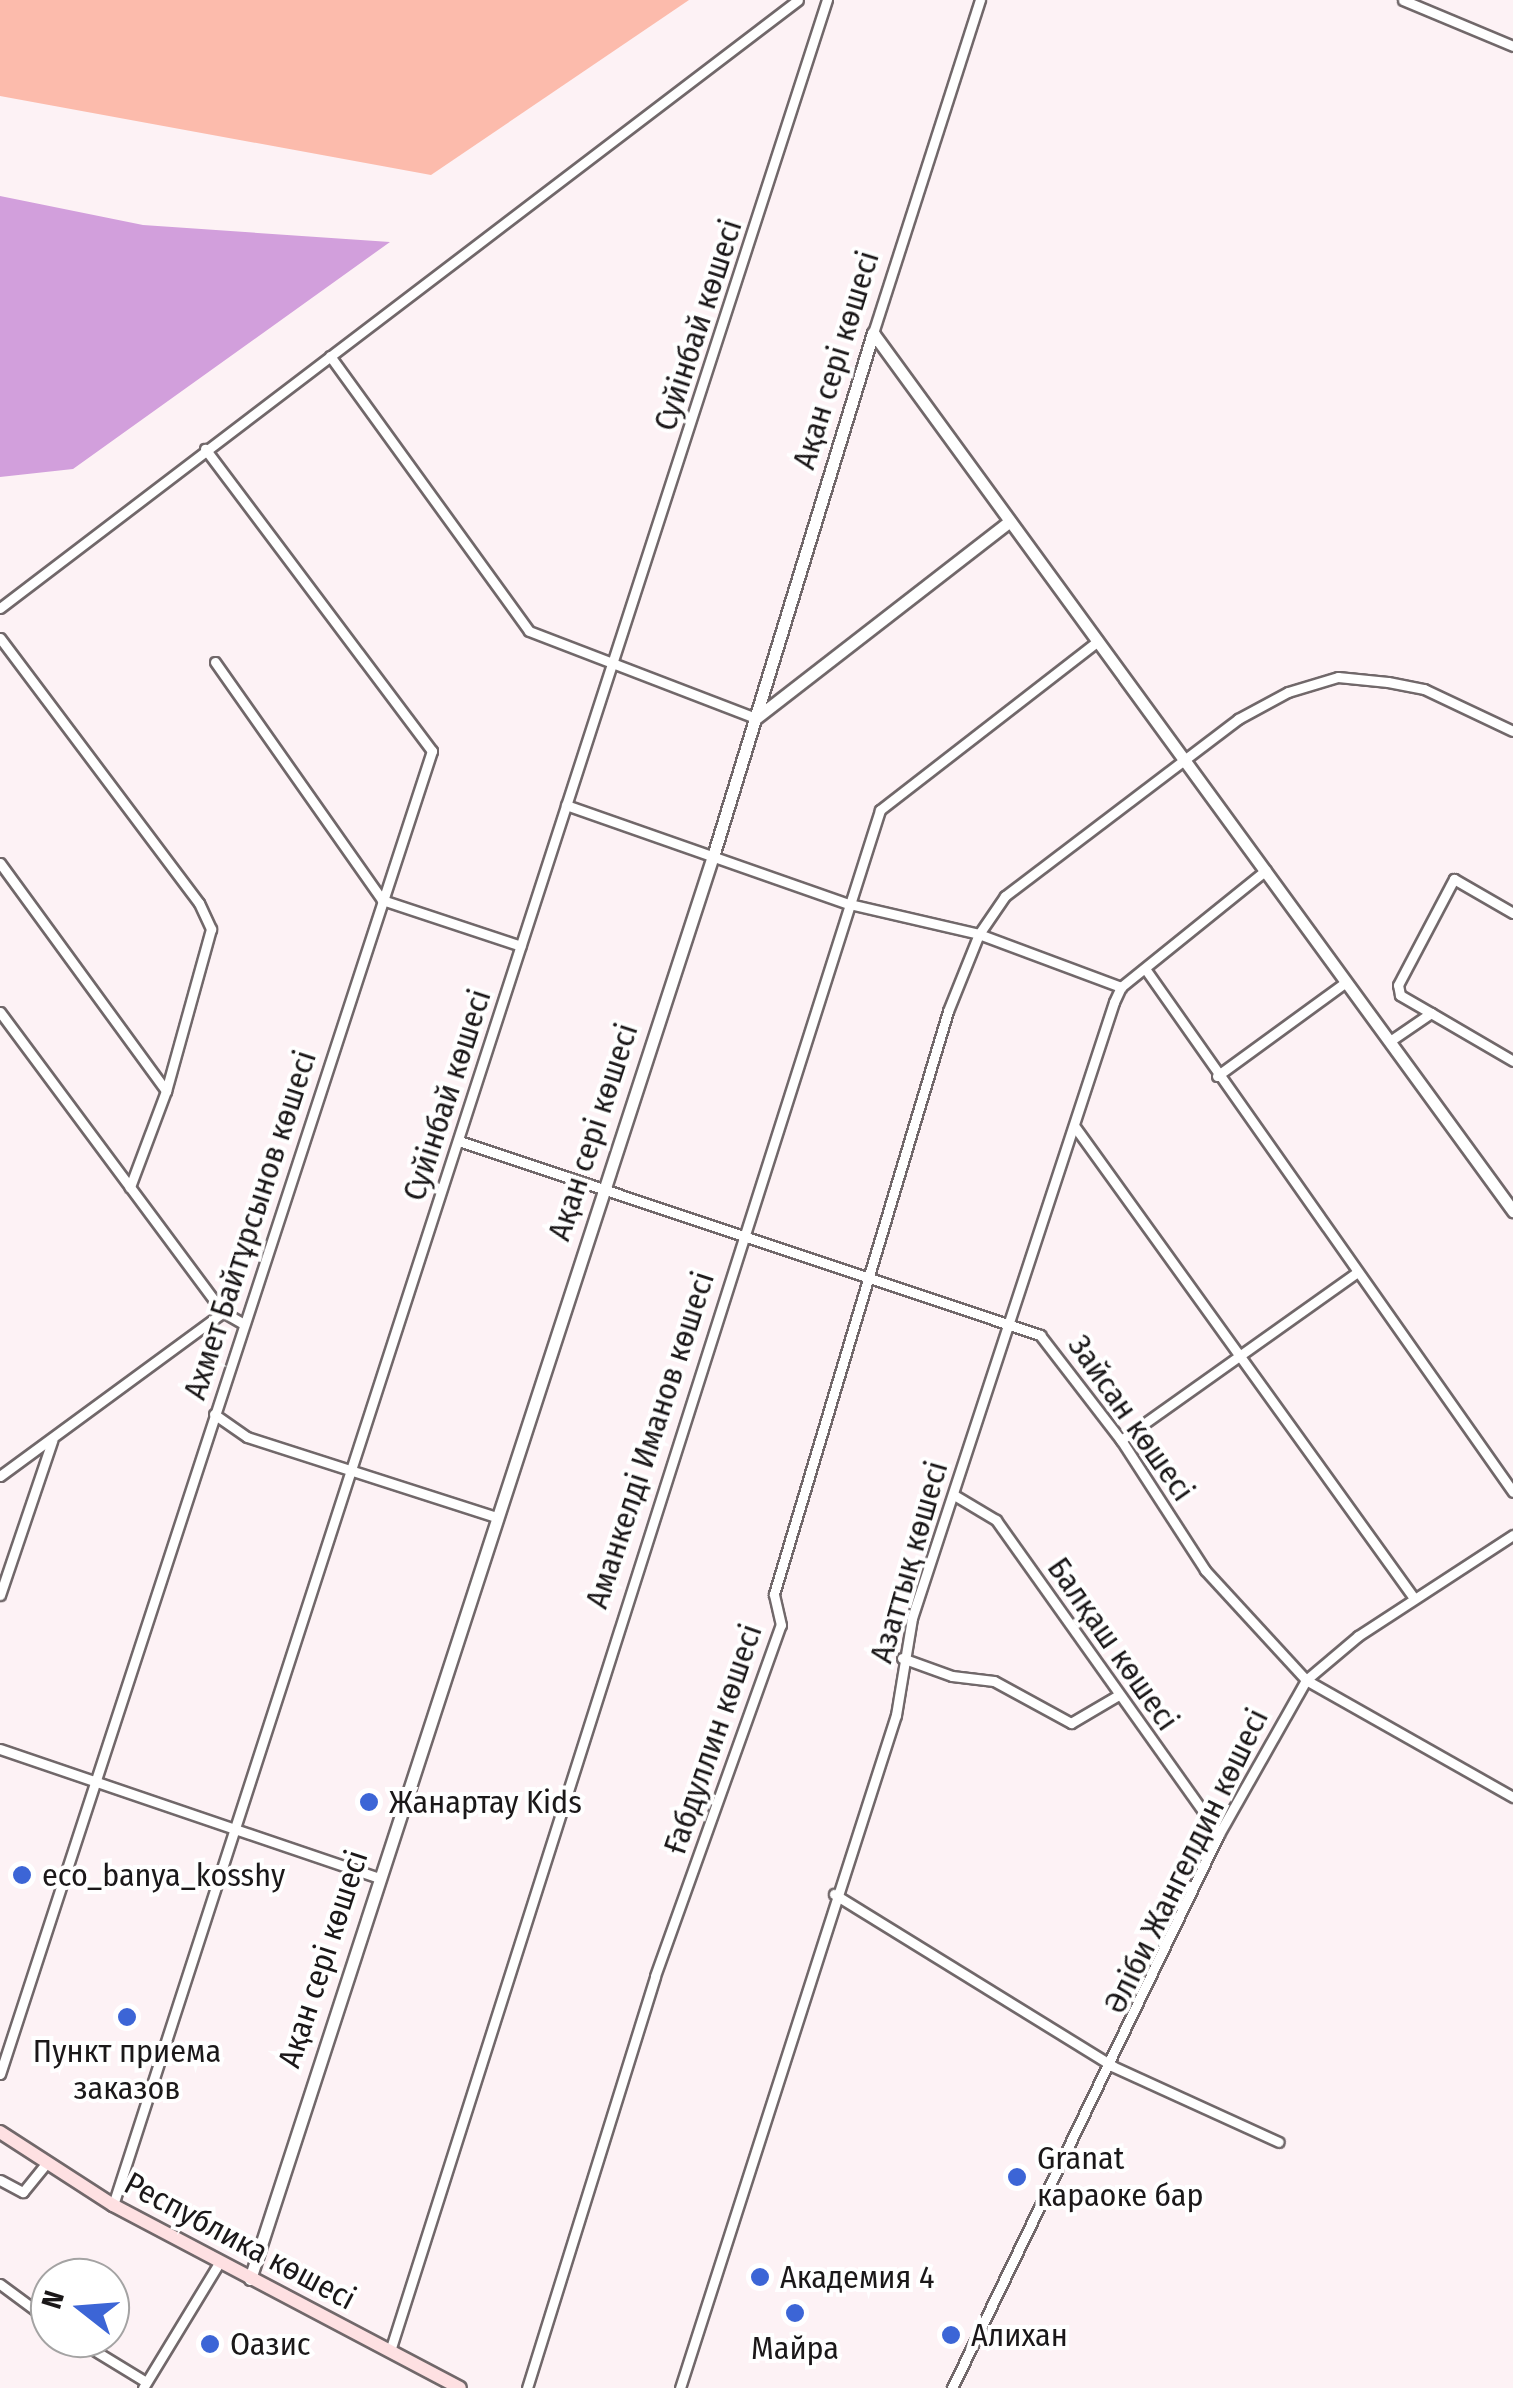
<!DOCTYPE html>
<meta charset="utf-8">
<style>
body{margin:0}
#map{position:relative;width:1513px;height:2388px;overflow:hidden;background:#fdf2f5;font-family:"Fira Sans Condensed",sans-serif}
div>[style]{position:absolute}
.green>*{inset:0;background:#fcbbac}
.water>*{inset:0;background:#d29fdc}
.roads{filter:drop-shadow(2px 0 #71686a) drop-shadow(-2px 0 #71686a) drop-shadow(0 2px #71686a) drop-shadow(0 -2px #71686a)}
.minor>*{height:9px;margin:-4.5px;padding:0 4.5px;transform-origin:4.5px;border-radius:4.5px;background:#fff}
.tertiary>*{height:11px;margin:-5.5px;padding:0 5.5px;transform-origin:5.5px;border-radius:5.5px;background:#fff}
.secondary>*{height:12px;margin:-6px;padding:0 6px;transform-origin:6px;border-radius:6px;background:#fee0e2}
.dots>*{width:28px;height:28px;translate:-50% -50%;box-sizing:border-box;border:5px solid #fff;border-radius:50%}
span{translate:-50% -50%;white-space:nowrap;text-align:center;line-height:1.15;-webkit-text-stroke:8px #fff;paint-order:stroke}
.street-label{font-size:32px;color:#1b1819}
.poi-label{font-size:32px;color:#1b1819}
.left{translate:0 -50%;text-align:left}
.north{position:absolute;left:30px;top:2258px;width:100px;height:100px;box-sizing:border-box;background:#fff;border:2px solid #a4a3a3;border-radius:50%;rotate:287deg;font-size:28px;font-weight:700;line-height:40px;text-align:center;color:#1b1819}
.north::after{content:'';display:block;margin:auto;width:35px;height:45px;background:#3c65d6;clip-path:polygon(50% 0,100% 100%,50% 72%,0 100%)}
</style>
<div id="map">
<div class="green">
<div style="clip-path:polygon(0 0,689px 0,431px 175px,0 96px)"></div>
</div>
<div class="water">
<div style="clip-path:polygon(0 196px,143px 225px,390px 242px,73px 469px,0 477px)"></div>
</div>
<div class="roads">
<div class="minor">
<div style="left:1403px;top:0;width:119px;rotate:22.7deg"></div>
<div style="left:873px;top:333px;width:350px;rotate:-72.2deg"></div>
<div style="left:330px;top:356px;width:339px;rotate:54.1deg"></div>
<div style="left:529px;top:631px;width:243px;rotate:21deg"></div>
<div style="left:0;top:608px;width:1003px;rotate:-37.3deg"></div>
<div style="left:0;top:638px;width:331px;rotate:53.1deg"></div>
<div style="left:199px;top:903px;width:29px;rotate:65deg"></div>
<div style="left:211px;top:929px;width:168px;rotate:105.5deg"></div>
<div style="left:166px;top:1091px;width:103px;rotate:110.6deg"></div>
<div style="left:215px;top:662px;width:291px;rotate:54.9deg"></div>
<div style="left:382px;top:900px;width:146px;rotate:18.3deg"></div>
<div style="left:566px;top:805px;width:300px;rotate:19.3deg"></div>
<div style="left:849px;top:904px;width:133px;rotate:13deg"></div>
<div style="left:979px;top:934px;width:152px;rotate:20.5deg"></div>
<div style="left:0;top:863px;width:282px;rotate:53.9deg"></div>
<div style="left:1146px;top:970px;width:638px;rotate:54.89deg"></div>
<div style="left:0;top:1012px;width:374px;rotate:53.4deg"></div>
<div style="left:1431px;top:1013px;width:36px;rotate:-150deg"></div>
<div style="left:1400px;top:995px;width:10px;rotate:-101deg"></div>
<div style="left:1398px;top:985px;width:120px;rotate:-62.2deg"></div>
<div style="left:1454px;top:879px;width:68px;rotate:30deg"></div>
<div style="left:1390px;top:1041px;width:50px;rotate:-34.3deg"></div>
<div style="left:1431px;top:1013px;width:95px;rotate:30.3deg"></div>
<div style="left:1217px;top:1076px;width:156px;rotate:-36.1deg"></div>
<div style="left:1075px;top:1127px;width:580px;rotate:54.26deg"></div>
<div style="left:459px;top:1141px;width:613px;rotate:18.46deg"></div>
<div style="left:1040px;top:1335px;width:133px;rotate:52.4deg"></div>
<div style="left:1121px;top:1440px;width:155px;rotate:57.1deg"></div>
<div style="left:1205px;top:1570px;width:149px;rotate:47.4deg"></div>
<div style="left:1306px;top:1680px;width:238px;rotate:29.5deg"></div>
<div style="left:214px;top:1414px;width:40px;rotate:34.9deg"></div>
<div style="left:247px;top:1437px;width:262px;rotate:17.8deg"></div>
<div style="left:1121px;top:1440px;width:288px;rotate:-35.4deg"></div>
<div style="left:0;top:1476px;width:277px;rotate:-36.3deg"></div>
<div style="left:223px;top:1312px;width:24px;rotate:30deg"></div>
<div style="left:954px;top:1495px;width:49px;rotate:30.8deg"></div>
<div style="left:996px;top:1520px;width:385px;rotate:54.6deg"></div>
<div style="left:0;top:1595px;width:163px;rotate:-71.3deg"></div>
<div style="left:902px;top:1658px;width:53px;rotate:19.8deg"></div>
<div style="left:952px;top:1676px;width:42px;rotate:6.8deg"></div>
<div style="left:994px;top:1681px;width:88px;rotate:28.6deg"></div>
<div style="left:1071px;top:1723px;width:53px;rotate:-30.4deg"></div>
<div style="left:0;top:1749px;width:399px;rotate:18.8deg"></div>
<div style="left:834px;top:1894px;width:327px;rotate:31.7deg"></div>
<div style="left:1112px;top:2066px;width:183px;rotate:24.5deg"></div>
<div style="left:0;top:2074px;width:1392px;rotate:-71.92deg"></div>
<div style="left:432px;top:751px;width:378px;rotate:-126.9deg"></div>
<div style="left:0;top:2180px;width:26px;rotate:28deg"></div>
<div style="left:23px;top:2192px;width:35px;rotate:-51deg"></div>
<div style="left:113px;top:2205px;width:2318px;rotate:-72.06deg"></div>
<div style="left:0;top:2284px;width:62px;rotate:36.5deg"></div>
<div style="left:74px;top:2338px;width:84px;rotate:31.4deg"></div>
<div style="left:390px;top:2351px;width:1617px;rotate:-72.36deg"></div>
<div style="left:880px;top:810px;width:276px;rotate:-37.8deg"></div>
<div style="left:143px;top:2388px;width:146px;rotate:-58.7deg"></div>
<div style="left:527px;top:2388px;width:431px;rotate:-72.7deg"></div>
<div style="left:655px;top:1976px;width:373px;rotate:-70.3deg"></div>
<div style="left:781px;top:1625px;width:32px;rotate:-103deg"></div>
<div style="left:774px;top:1594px;width:608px;rotate:-73.38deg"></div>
<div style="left:948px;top:1011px;width:83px;rotate:-68.1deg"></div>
<div style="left:979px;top:934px;width:46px;rotate:-55.6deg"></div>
<div style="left:1005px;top:896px;width:293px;rotate:-37.2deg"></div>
<div style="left:1238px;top:719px;width:57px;rotate:-28.4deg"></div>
<div style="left:1288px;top:692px;width:52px;rotate:-16.7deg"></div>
<div style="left:1338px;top:677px;width:50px;rotate:5.7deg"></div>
<div style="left:1388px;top:682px;width:37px;rotate:11deg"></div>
<div style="left:1424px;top:689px;width:98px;rotate:25.3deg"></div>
<div style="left:680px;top:2388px;width:707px;rotate:-72.21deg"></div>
<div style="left:896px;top:1715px;width:98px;rotate:-80.6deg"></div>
<div style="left:912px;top:1618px;width:648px;rotate:-71.84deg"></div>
<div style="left:1114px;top:1002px;width:17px;rotate:-65deg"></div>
<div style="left:1121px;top:987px;width:186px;rotate:-38.9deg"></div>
<div style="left:952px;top:2388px;width:615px;rotate:-64.27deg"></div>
<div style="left:1219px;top:1834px;width:177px;rotate:-60.5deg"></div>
<div style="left:1306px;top:1680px;width:68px;rotate:-40.2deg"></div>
<div style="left:1358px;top:1636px;width:185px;rotate:-33.1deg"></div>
</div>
<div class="tertiary">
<div style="left:873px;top:333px;width:1087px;rotate:53.91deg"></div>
<div style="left:756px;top:718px;width:321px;rotate:-37.8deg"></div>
<div style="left:250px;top:2279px;width:1500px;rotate:-71.98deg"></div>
<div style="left:714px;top:853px;width:544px;rotate:-73deg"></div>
</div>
<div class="secondary">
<div style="left:0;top:2132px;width:135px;rotate:32.9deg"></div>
<div style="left:113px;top:2205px;width:392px;rotate:27.8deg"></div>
</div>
</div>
<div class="dots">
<div style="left:369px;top:1802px;background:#3c65d6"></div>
<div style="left:22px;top:1875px;background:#3c65d6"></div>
<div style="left:127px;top:2017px;background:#3c65d6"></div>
<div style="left:1017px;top:2177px;background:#3c65d6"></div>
<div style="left:760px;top:2277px;background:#3c65d6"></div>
<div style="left:795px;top:2313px;background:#3c65d6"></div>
<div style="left:951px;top:2335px;background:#3c65d6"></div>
<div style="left:210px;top:2344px;background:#3c65d6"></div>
</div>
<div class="street-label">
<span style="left:698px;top:325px;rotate:-72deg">Суйінбай көшесі</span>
<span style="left:836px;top:360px;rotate:-73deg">Ақан сері көшесі</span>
<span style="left:447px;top:1095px;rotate:-72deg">Суйінбай көшесі</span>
<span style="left:593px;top:1132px;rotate:-72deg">Ақан сері көшесі</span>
<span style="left:250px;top:1225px;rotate:-72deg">Ахмет Байтұрсынов көшесі</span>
<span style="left:1131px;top:1418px;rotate:55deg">Зайсан көшесі</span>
<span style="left:650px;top:1440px;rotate:-72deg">Аманкелді Иманов көшесі</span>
<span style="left:909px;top:1562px;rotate:-74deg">Азаттық көшесі</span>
<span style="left:1113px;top:1644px;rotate:55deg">Балқаш көшесі</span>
<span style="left:713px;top:1739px;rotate:-71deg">Ғабдуллин көшесі</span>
<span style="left:1186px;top:1861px;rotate:-64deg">Әліби Жангелдин көшесі</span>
<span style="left:323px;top:1959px;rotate:-72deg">Ақан сері көшесі</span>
<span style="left:240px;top:2241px;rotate:28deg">Республика көшесі</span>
</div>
<div class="poi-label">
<span class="left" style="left:389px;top:1802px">Жанартау Kids</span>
<span class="left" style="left:42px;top:1875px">eco_banya_kosshy</span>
<span style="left:127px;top:2070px">Пункт приема<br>заказов</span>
<span class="left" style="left:1037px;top:2177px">Granat<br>караоке бар</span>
<span class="left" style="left:780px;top:2277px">Академия 4</span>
<span class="left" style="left:971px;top:2335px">Алихан</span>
<span class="left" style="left:230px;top:2344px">Оазис</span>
<span style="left:795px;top:2348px">Майра</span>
</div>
<div class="north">N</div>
</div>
